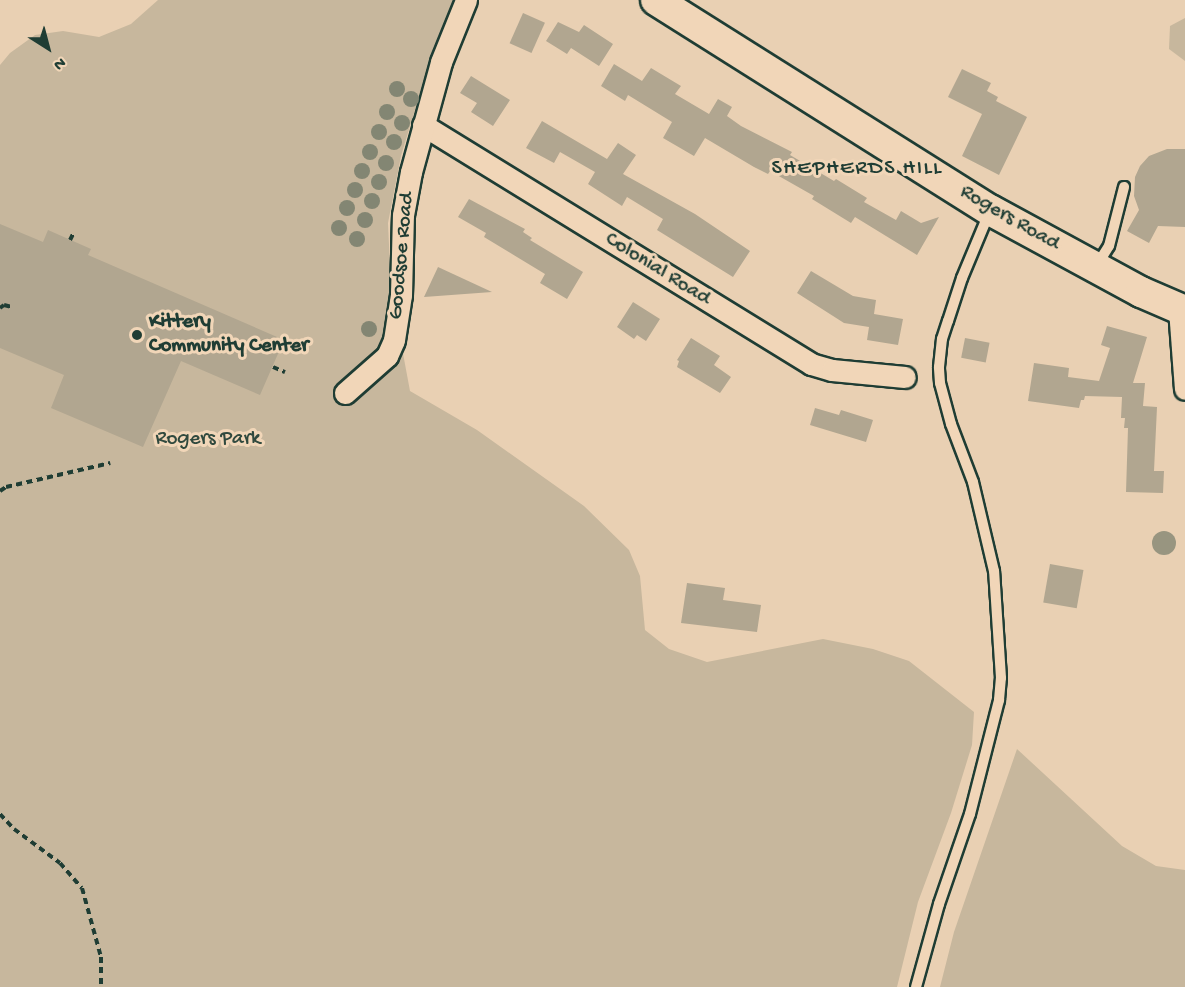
<!DOCTYPE html>
<style>
body{margin:0}
#map{position:relative;width:1185px;height:987px;overflow:hidden;background:#e9d0b3;font-family:"Gochi Hand",sans-serif}
div>[style]{position:absolute}
.green>*{inset:0;background:#c7b79d}
.water>*{inset:0;background:#989580}
.round{border-radius:50%}
.building>*{inset:0;background:#b1a690;transform-origin:0 0}
.path>*{height:4px;margin-top:-2px;transform-origin:0;background:repeating-linear-gradient(90deg,#1f3d34 0 6px,transparent 0 10.5px)}
.roads{filter:drop-shadow(2px 0 #1f3d34) drop-shadow(-2px 0 #1f3d34) drop-shadow(0 2px #1f3d34) drop-shadow(0 -2px #1f3d34)}
.service>*{height:10px;margin:-5px;padding:0 5px;transform-origin:5px;border-radius:5px;background:#f1d6b8}
.minor>*{height:21px;margin:-10.5px;padding:0 10.5px;transform-origin:10.5px;border-radius:10.5px;background:#f1d6b8}
.secondary>*{height:30px;margin:-15px;padding:0 15px;transform-origin:15px;border-radius:15px;background:#f1d6b8}
.trees>*{width:16px;height:16px;margin:-8px;border-radius:50%;background:#838673}
.dots>*{width:16px;height:16px;translate:-50% -50%;box-sizing:border-box;border:3px solid #f1d6b8;border-radius:50%}
span{translate:-50% -50%;white-space:nowrap;text-align:center;line-height:1.15;-webkit-text-stroke:6px #f1d6b8;paint-order:stroke}
.street-label{font-size:21px;color:#1f3d34}
.poi-label{font-size:21px;color:#1f3d34;font-weight:700}
.left{translate:0 -50%;text-align:left}
.park-label{font-size:21px;color:#30493e}
.neighbourhood-label{font-size:22px;color:#1f3d34;letter-spacing:1.5px}
.north{position:absolute;left:18px;top:18px;width:60px;height:60px;-webkit-text-stroke:4px #f1d6b8;paint-order:stroke;rotate:144deg;font-size:16px;font-weight:700;line-height:24px;text-align:center;color:#1f3d34}
.north::after{content:'';display:block;margin:auto;width:21px;height:27px;background:#1f3d34;clip-path:polygon(50% 0,100% 100%,50% 72%,0 100%)}
</style>
<div id="map">
<div class="green">
<div style="clip-path:polygon(158px 0,453px 0,429px 63px,401px 156px,388px 223px,391px 289px,410px 391px,477px 430px,584px 506px,629px 550px,640px 576px,645px 630px,669px 649px,707px 662px,823px 639px,873px 649px,909px 661px,974px 712px,972px 745px,951px 813px,918px 902px,897px 987px,0 987px,0 65px,10px 53px,35px 35px,63px 31px,99px 37px,131px 24px)"></div>
<div style="clip-path:polygon(1185px 18px,1185px 61px,1169px 49px,1170px 26px)"></div>
<div style="clip-path:polygon(1017px 749px,1122px 846px,1156px 866px,1185px 870px,1185px 987px,940px 987px,954px 932px)"></div>
</div>
<div class="water">
<div class="round" style="left:1152px;top:531px;width:24px;height:24px"></div>
</div>
<div class="building">
<div style="left:523px;top:13px;width:24px;height:33px;rotate:24deg"></div>
<div style="clip-path:polygon(558px 22px,579px 32px,584px 25px,613px 44px,599px 66px,571px 48px,567px 54px,546px 41px)"></div>
<div style="clip-path:polygon(614px 64px,642px 81px,651px 68px,681px 86px,675px 94px,709px 114px,718px 99px,732px 107px,727px 116px,741px 126px,792px 152px,790px 155px,834px 181px,836px 179px,867px 198px,864px 202px,896px 220px,901px 211px,921px 223px,939px 217px,917px 255px,855px 217px,851px 223px,812px 199px,814px 196px,770px 171px,768px 174px,754px 167px,705px 138px,694px 156px,663px 138px,672px 122px,628px 95px,625px 101px,601px 86px)"></div>
<div style="clip-path:polygon(962px 69px,991px 83px,987px 91px,998px 97px,996px 101px,1027px 117px,999px 175px,962px 156px,982px 114px,948px 97px)"></div>
<div style="clip-path:polygon(471px 76px,510px 100px,493px 126px,471px 112px,477px 103px,460px 93px)"></div>
<div style="clip-path:polygon(542px 121px,607px 159px,618px 143px,636px 155px,623px 174px,695px 214px,750px 251px,733px 277px,657px 230px,663px 219px,627px 197px,622px 206px,588px 184px,595px 172px,560px 152px,554px 163px,526px 148px)"></div>
<div style="clip-path:polygon(1167px 149px,1185px 149px,1185px 227px,1158px 226px,1149px 243px,1127px 231px,1139px 210px,1134px 196px,1135px 177px,1140px 166px,1149px 156px)"></div>
<div style="clip-path:polygon(469px 199px,525px 229px,523px 232px,532px 238px,530px 240px,583px 272px,567px 299px,540px 283px,545px 274px,484px 237px,486px 233px,458px 217px)"></div>
<div style="clip-path:polygon(0 224px,43px 242px,48px 230px,91px 249px,88px 255px,284px 340px,260px 395px,181px 361px,143px 447px,51px 408px,64px 375px,0 348px)"></div>
<div style="clip-path:polygon(438px 267px,492px 292px,424px 297px)"></div>
<div style="clip-path:polygon(811px 271px,853px 296px,876px 300px,874px 314px,903px 319px,898px 345px,867px 340px,869px 327px,844px 323px,797px 293px)"></div>
<div style="clip-path:polygon(633px 302px,660px 319px,646px 341px,637px 335px,634px 339px,617px 327px)"></div>
<div style="clip-path:polygon(1107px 326px,1147px 337px,1133px 383px,1145px 383px,1143px 406px,1157px 407px,1154px 471px,1164px 471px,1163px 493px,1126px 492px,1128px 428px,1124px 428px,1125px 418px,1121px 418px,1122px 397px,1085px 396px,1084px 400px,1081px 400px,1079px 408px,1028px 401px,1034px 363px,1069px 368px,1068px 377px,1099px 381px,1110px 348px,1101px 345px)"></div>
<div style="clip-path:polygon(691px 338px,720px 356px,714px 365px,731px 377px,720px 393px,677px 367px,679px 361px,677px 360px)"></div>
<div style="left:965px;top:338px;width:25px;height:20px;rotate:11deg"></div>
<div style="clip-path:polygon(815px 408px,839px 415px,841px 410px,873px 420px,866px 442px,810px 425px)"></div>
<div style="left:1050px;top:564px;width:34px;height:39px;rotate:10deg"></div>
<div style="clip-path:polygon(687px 583px,725px 588px,723px 600px,761px 605px,757px 632px,681px 623px)"></div>
</div>
<div class="path">
<div style="left:70px;top:240px;width:9px;rotate:-63deg"></div>
<div style="left:0;top:308px;width:5px;rotate:-37deg"></div>
<div style="left:4px;top:305px;width:8px;rotate:14deg"></div>
<div style="left:273px;top:367px;width:13px;rotate:23deg"></div>
<div style="left:0;top:491px;width:7px;rotate:-34deg"></div>
<div style="left:6px;top:487px;width:107px;rotate:-13deg"></div>
<div style="left:0;top:814px;width:21px;rotate:47deg"></div>
<div style="left:14px;top:829px;width:57px;rotate:36.5deg"></div>
<div style="left:60px;top:863px;width:33px;rotate:49deg"></div>
<div style="left:82px;top:888px;width:72px;rotate:74.6deg"></div>
<div style="left:101px;top:957px;width:30px;rotate:90deg"></div>
</div>
<div class="roads">
<div class="service">
<div style="left:1097px;top:265px;width:22px;rotate:-58deg"></div>
<div style="left:1109px;top:246px;width:61px;rotate:-75.7deg"></div>
<div style="left:916px;top:987px;width:86px;rotate:-74.5deg"></div>
<div style="left:939px;top:904px;width:95px;rotate:-71deg"></div>
<div style="left:970px;top:814px;width:118px;rotate:-75.7deg"></div>
<div style="left:999px;top:700px;width:22px;rotate:-85deg"></div>
<div style="left:1001px;top:678px;width:107px;rotate:-93.7deg"></div>
<div style="left:994px;top:571px;width:91px;rotate:-103.3deg"></div>
<div style="left:973px;top:482px;width:62px;rotate:-110.8deg"></div>
<div style="left:951px;top:424px;width:42px;rotate:-105deg"></div>
<div style="left:940px;top:383px;width:16px;rotate:-94deg"></div>
<div style="left:939px;top:367px;width:28px;rotate:-84deg"></div>
<div style="left:942px;top:339px;width:19px;rotate:-72deg"></div>
<div style="left:948px;top:321px;width:45px;rotate:-72deg"></div>
<div style="left:962px;top:278px;width:70px;rotate:-67.4deg"></div>
</div>
<div class="minor">
<div style="left:423px;top:125px;width:456px;rotate:31.6deg"></div>
<div style="left:811px;top:364px;width:22px;rotate:16deg"></div>
<div style="left:832px;top:370px;width:73px;rotate:5.5deg"></div>
<div style="left:1179px;top:309px;width:80px;rotate:85.7deg"></div>
<div style="left:345px;top:393px;width:56px;rotate:-41.4deg"></div>
<div style="left:387px;top:356px;width:17px;rotate:-66deg"></div>
<div style="left:394px;top:340px;width:46px;rotate:-81.2deg"></div>
<div style="left:401px;top:295px;width:80px;rotate:-88.6deg"></div>
<div style="left:403px;top:215px;width:44px;rotate:-79.5deg"></div>
<div style="left:411px;top:172px;width:114px;rotate:-74.7deg"></div>
<div style="left:441px;top:62px;width:67px;rotate:-68deg"></div>
</div>
<div class="secondary">
<div style="left:656px;top:0;width:395px;rotate:32.2deg"></div>
<div style="left:990px;top:210px;width:172px;rotate:28.5deg"></div>
<div style="left:1141px;top:292px;width:48px;rotate:23.4deg"></div>
</div>
</div>
<div class="trees">
<div style="left:397px;top:89px"></div>
<div style="left:411px;top:99px"></div>
<div style="left:387px;top:112px"></div>
<div style="left:402px;top:123px"></div>
<div style="left:379px;top:132px"></div>
<div style="left:394px;top:142px"></div>
<div style="left:370px;top:152px"></div>
<div style="left:386px;top:163px"></div>
<div style="left:362px;top:171px"></div>
<div style="left:379px;top:182px"></div>
<div style="left:355px;top:190px"></div>
<div style="left:372px;top:201px"></div>
<div style="left:347px;top:208px"></div>
<div style="left:365px;top:220px"></div>
<div style="left:339px;top:228px"></div>
<div style="left:357px;top:239px"></div>
<div style="left:369px;top:329px"></div>
</div>
<div class="dots">
<div style="left:137px;top:335px;background:#1f3d34"></div>
</div>
<div class="street-label">
<span style="left:1009px;top:219px;rotate:30deg">Rogers Road</span>
<span style="left:403px;top:256px;rotate:-85deg">Goodsoe Road</span>
<span style="left:657px;top:270px;rotate:32deg">Colonial Road</span>
</div>
<div class="poi-label">
<span class="left" style="left:149px;top:335px">Kittery<br>Community Center</span>
</div>
<div class="park-label">
<span style="left:208px;top:440px">Rogers Park</span>
</div>
<div class="neighbourhood-label">
<span style="left:857px;top:170px">SHEPHERDS HILL</span>
</div>
<div class="north">N</div>
</div>
